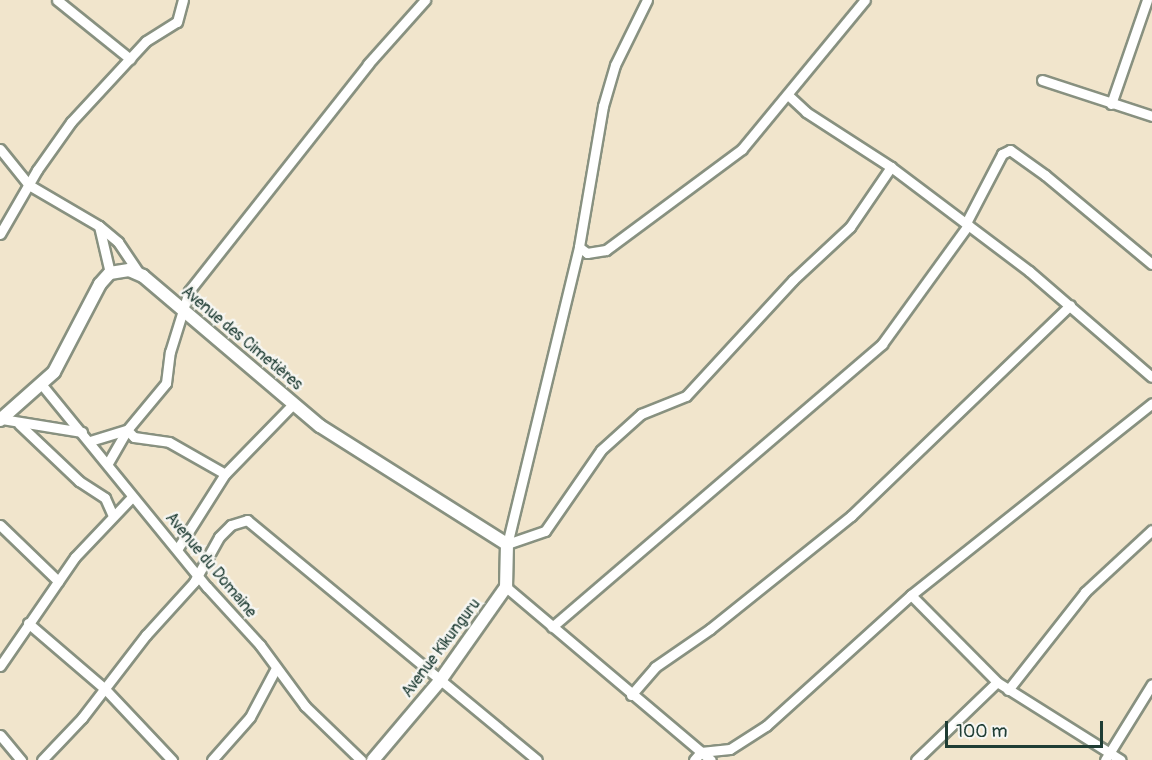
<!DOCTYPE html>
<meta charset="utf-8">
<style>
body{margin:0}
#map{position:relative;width:1152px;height:760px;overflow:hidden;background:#f1e5cc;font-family:Pangolin,sans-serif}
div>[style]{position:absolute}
.roads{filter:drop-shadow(2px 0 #889180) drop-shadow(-2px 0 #889180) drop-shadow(0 2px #889180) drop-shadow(0 -2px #889180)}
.minor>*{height:9px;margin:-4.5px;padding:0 4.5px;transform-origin:4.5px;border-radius:4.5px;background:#fff}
.tertiary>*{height:12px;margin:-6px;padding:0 6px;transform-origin:6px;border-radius:6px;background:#fff}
span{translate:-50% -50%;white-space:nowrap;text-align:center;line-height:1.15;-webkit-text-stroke:5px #f6f6f2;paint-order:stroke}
.street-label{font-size:16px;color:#1f3d34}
.scale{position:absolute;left:945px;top:721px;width:158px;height:27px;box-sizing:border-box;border:3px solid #1f3d34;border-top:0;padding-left:8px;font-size:18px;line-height:21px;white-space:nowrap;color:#1f3d34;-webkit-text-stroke:4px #f6f6f2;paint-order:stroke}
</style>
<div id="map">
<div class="roads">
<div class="minor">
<div style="left:57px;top:0;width:94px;rotate:38.9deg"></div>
<div style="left:647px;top:0;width:72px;rotate:116.2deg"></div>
<div style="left:615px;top:65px;width:43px;rotate:106.3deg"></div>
<div style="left:603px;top:106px;width:143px;rotate:99.7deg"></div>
<div style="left:579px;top:247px;width:306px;rotate:103.6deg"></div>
<div style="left:507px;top:544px;width:40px;rotate:-18.9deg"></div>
<div style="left:545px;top:531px;width:98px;rotate:-55.3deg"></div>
<div style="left:601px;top:450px;width:54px;rotate:-42deg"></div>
<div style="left:641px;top:414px;width:48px;rotate:-21.8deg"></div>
<div style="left:686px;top:396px;width:158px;rotate:-47.3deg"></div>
<div style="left:793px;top:280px;width:78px;rotate:-42.9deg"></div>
<div style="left:850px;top:227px;width:73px;rotate:-55.7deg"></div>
<div style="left:1042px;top:80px;width:116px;rotate:18.1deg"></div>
<div style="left:788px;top:95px;width:25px;rotate:43deg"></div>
<div style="left:806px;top:112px;width:101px;rotate:32.9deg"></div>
<div style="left:891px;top:167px;width:173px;rotate:37deg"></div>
<div style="left:1029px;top:271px;width:162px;rotate:40.8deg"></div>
<div style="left:1111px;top:104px;width:110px;rotate:-70.9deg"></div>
<div style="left:0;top:149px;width:46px;rotate:51.1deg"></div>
<div style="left:29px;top:185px;width:81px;rotate:30.4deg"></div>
<div style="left:99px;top:226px;width:25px;rotate:40deg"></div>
<div style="left:118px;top:242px;width:37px;rotate:56deg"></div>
<div style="left:966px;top:223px;width:78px;rotate:-62.4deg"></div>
<div style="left:1002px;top:154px;width:9px;rotate:-27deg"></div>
<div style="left:1010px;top:150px;width:43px;rotate:35.5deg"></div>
<div style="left:1045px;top:175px;width:139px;rotate:39.8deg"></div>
<div style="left:99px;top:226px;width:48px;rotate:76.8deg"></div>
<div style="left:0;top:234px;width:74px;rotate:-60deg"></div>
<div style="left:37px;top:170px;width:59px;rotate:-54.7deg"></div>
<div style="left:71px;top:122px;width:110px;rotate:-47.2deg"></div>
<div style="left:146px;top:41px;width:36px;rotate:-32deg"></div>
<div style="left:177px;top:22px;width:23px;rotate:-75deg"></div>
<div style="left:579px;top:247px;width:10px;rotate:37deg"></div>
<div style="left:587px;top:253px;width:19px;rotate:-9deg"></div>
<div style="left:606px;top:250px;width:169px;rotate:-36.6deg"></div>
<div style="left:742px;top:149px;width:193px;rotate:-50.5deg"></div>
<div style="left:42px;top:385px;width:261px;rotate:50.8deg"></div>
<div style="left:207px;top:587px;width:79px;rotate:47.6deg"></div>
<div style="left:260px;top:645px;width:76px;rotate:53.6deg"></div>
<div style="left:305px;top:706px;width:78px;rotate:44deg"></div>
<div style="left:2px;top:419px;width:81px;rotate:9.2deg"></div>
<div style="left:19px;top:424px;width:83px;rotate:43.5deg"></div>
<div style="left:79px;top:481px;width:31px;rotate:33deg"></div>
<div style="left:105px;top:498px;width:17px;rotate:66deg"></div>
<div style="left:127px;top:430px;width:10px;rotate:45deg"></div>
<div style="left:134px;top:437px;width:35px;rotate:8deg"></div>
<div style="left:169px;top:442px;width:64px;rotate:29.7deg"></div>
<div style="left:90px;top:441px;width:39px;rotate:-17deg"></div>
<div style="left:108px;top:463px;width:38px;rotate:-60deg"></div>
<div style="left:127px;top:430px;width:61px;rotate:-50.3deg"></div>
<div style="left:166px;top:383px;width:31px;rotate:-83deg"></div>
<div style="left:170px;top:352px;width:64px;rotate:-72.7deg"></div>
<div style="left:189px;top:291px;width:289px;rotate:-51.7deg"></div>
<div style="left:368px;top:64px;width:86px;rotate:-48.3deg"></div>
<div style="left:0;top:525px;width:81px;rotate:44deg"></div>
<div style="left:178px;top:548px;width:88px;rotate:-57.6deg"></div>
<div style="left:225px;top:474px;width:99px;rotate:-45.8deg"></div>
<div style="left:506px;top:587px;width:268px;rotate:40.2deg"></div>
<div style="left:911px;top:595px;width:122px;rotate:45.3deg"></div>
<div style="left:997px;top:682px;width:146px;rotate:32.2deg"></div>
<div style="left:28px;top:623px;width:101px;rotate:40.6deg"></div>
<div style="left:105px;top:689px;width:98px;rotate:46.7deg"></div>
<div style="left:552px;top:627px;width:435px;rotate:-40.6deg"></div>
<div style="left:882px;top:344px;width:147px;rotate:-54.1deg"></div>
<div style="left:0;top:666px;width:132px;rotate:-55.5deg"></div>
<div style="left:75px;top:557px;width:83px;rotate:-46.5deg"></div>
<div style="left:1008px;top:690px;width:125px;rotate:-51.8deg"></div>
<div style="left:1085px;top:592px;width:91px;rotate:-42.8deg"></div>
<div style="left:631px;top:695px;width:37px;rotate:-49deg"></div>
<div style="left:655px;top:667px;width:67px;rotate:-34.6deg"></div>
<div style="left:710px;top:629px;width:181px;rotate:-38.7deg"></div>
<div style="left:851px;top:516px;width:304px;rotate:-43.9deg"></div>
<div style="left:0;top:735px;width:33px;rotate:50deg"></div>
<div style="left:42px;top:760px;width:58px;rotate:-46.4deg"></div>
<div style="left:82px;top:718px;width:105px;rotate:-52.4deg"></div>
<div style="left:146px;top:635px;width:72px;rotate:-47.8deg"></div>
<div style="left:194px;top:582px;width:51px;rotate:-60.9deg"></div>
<div style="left:219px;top:537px;width:17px;rotate:-45deg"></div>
<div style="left:231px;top:525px;width:17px;rotate:-17deg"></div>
<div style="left:247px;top:520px;width:376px;rotate:39.6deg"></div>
<div style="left:212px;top:760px;width:57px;rotate:-48.5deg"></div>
<div style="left:250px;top:717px;width:55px;rotate:-62deg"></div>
<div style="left:694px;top:760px;width:11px;rotate:-49deg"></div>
<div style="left:701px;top:752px;width:29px;rotate:-6deg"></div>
<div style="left:730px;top:749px;width:43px;rotate:-32.6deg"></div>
<div style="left:766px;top:726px;width:195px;rotate:-42.1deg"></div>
<div style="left:911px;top:595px;width:308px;rotate:-38.5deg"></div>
<div style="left:916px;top:760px;width:112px;rotate:-43.9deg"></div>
<div style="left:1105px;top:760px;width:89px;rotate:-58.3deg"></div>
</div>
<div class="tertiary">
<div style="left:0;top:420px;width:72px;rotate:-41.6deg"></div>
<div style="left:54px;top:372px;width:99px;rotate:-62.4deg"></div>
<div style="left:100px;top:284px;width:15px;rotate:-48deg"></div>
<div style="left:110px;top:273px;width:19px;rotate:-9deg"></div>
<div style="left:129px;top:270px;width:15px;rotate:23deg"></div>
<div style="left:143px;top:276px;width:232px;rotate:40.3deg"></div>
<div style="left:320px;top:426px;width:221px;rotate:32.3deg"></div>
<div style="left:507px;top:544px;width:43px;rotate:91.3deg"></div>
<div style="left:506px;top:587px;width:116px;rotate:125.2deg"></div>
<div style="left:439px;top:682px;width:102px;rotate:130.2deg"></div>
</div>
</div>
<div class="street-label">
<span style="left:242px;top:338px;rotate:40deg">Avenue des Cimetières</span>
<span style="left:211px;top:565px;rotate:50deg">Avenue du Domaine</span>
<span style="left:441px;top:648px;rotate:-53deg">Avenue Kikunguru</span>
</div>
<div class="scale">100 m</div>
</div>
